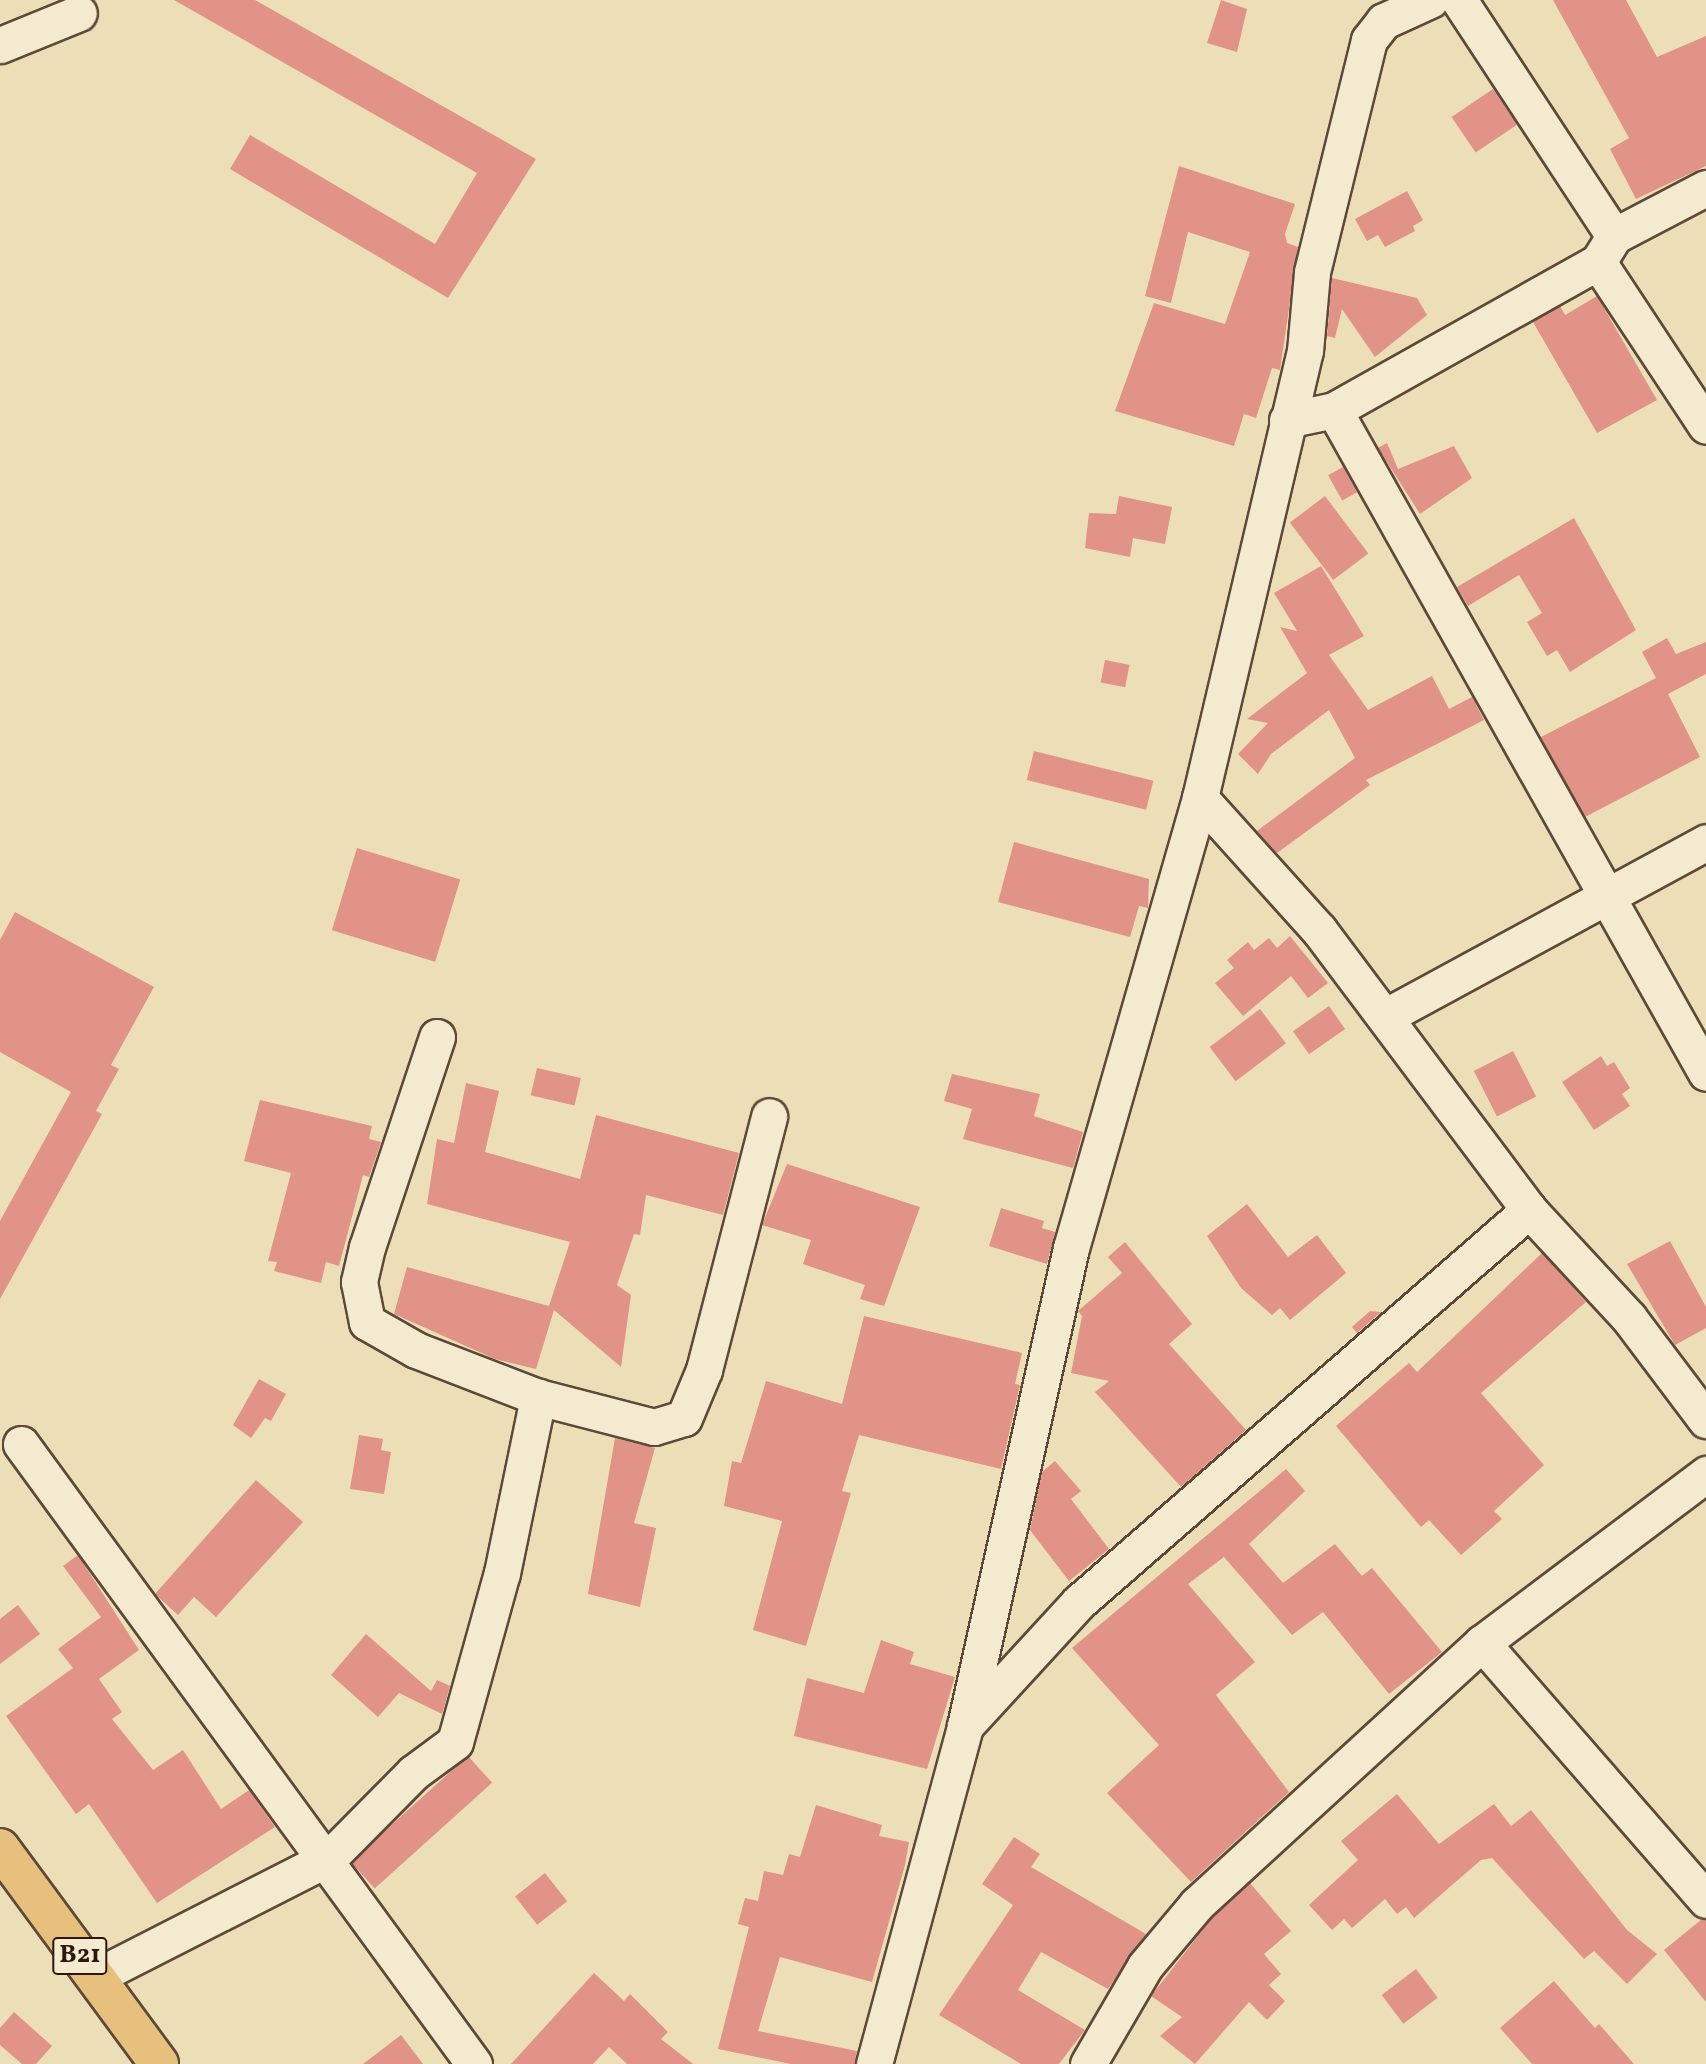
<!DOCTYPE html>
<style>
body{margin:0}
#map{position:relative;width:1706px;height:2064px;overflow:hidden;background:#ecdfb7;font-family:Vollkorn,serif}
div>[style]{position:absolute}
.building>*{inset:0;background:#e09386;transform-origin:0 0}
.roads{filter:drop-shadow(2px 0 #5d4937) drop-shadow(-2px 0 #5d4937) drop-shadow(0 2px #5d4937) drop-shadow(0 -2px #5d4937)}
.street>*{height:35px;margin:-17.5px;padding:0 17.5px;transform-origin:17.5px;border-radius:17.5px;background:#f3ead0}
.highway>*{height:38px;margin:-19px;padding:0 19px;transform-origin:19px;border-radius:19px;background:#e6c07c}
span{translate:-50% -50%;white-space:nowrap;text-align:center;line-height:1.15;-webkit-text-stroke:6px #f3ead0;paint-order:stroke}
.shield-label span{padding:2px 5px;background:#f3ead0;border:2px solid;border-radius:5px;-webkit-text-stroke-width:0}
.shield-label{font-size:26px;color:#2d170c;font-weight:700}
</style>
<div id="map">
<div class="building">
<div style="clip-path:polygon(174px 0,255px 0,536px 159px,448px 298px,230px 169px,250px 135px,435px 244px,477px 173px)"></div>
<div style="clip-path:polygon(1221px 0,1247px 9px,1237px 52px,1207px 43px)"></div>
<div style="clip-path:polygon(1553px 0,1626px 0,1657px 57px,1706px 36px,1706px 166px,1636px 199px,1610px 149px,1629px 138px)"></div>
<div style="left:1493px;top:89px;width:43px;height:50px;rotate:56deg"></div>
<div style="clip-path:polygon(1179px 166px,1295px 204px,1285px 234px,1287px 243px,1298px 247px,1280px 370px,1272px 368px,1256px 418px,1244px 414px,1234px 446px,1115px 411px,1154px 303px,1225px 324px,1250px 252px,1188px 232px,1171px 303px,1145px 296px)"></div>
<div style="clip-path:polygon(1407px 191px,1423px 220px,1413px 226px,1415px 231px,1385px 247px,1378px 235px,1367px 241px,1355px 219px)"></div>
<div style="clip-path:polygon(1332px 278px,1417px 298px,1427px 315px,1375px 357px,1342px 309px,1335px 338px,1327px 336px)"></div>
<div style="clip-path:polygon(1597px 296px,1657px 400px,1597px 433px,1533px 322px,1560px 306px,1565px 315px)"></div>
<div style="clip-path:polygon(1387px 443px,1398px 469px,1454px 446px,1472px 478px,1420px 514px,1378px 448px)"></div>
<div style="left:1343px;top:467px;width:29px;height:17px;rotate:61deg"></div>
<div style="clip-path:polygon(1119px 496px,1172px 507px,1165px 544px,1133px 538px,1130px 557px,1085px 548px,1089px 513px,1116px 514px)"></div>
<div style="left:1325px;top:496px;width:72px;height:44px;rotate:53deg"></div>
<div style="clip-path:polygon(1574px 518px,1636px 630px,1570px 672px,1557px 650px,1547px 656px,1527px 622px,1542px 613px,1519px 575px,1468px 606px,1457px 587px)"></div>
<div style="clip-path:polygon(1321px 566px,1364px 636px,1329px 655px,1368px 710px,1432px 676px,1449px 709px,1472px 697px,1484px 720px,1366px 780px,1370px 785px,1277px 853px,1257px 831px,1355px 758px,1329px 710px,1271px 754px,1258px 774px,1238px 754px,1268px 723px,1247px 719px,1307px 673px,1280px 627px,1297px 631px,1274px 593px)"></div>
<div style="clip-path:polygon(1667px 638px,1676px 654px,1706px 642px,1706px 674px,1668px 694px,1700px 757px,1585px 817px,1541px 737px,1656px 678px,1642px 652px)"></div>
<div style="left:1105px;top:660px;width:25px;height:23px;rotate:11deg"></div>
<div style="left:1034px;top:751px;width:123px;height:30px;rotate:14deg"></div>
<div style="clip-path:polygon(1014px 842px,1149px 879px,1148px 908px,1139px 906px,1130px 937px,998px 902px)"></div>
<div style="left:357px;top:848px;width:108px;height:86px;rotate:17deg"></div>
<div style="clip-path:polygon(15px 912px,154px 987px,111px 1065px,119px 1069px,96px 1111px,102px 1114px,0 1299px,0 1221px,71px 1092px,0 1052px,0 940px)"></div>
<div style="clip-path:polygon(1290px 936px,1328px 983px,1308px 998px,1291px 976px,1243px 1016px,1215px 983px,1234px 968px,1227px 960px,1248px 942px,1254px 950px,1269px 938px,1277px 948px)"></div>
<div style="left:1329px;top:1006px;width:28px;height:44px;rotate:55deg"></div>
<div style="left:1260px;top:1009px;width:43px;height:63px;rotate:53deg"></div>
<div style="left:1513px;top:1051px;width:51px;height:44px;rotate:63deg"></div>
<div style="clip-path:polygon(1601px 1056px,1607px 1066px,1614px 1062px,1630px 1088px,1622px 1094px,1630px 1106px,1594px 1130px,1562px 1082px)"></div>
<div style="left:537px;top:1068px;width:45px;height:28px;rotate:13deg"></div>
<div style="clip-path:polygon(952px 1074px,1040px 1094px,1034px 1116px,1083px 1132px,1073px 1168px,963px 1139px,972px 1109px,944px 1101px)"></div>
<div style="clip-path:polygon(466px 1083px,499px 1091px,485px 1152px,580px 1179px,596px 1115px,739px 1153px,723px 1215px,646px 1195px,640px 1235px,634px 1234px,617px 1285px,631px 1295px,621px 1367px,554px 1310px,536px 1369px,495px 1359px,394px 1314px,407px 1267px,549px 1306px,570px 1242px,427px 1204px,437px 1139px,454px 1143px)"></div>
<div style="clip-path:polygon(260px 1100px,372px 1126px,369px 1139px,381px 1142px,369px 1177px,363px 1175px,339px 1266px,326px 1262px,321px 1283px,274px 1271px,277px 1262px,268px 1261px,291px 1173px,244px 1161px)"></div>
<div style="clip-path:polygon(787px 1164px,920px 1207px,884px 1306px,860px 1299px,865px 1285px,803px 1264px,811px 1240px,762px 1225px)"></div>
<div style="clip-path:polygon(1247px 1204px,1288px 1257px,1317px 1235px,1346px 1273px,1290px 1320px,1280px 1308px,1272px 1315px,1241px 1288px,1207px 1236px)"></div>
<div style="clip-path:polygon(1001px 1208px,1044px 1221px,1042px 1228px,1055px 1232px,1047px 1264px,989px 1246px)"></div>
<div style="clip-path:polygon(1670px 1241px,1706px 1307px,1706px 1328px,1675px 1345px,1627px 1264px)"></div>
<div style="clip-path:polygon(1125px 1242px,1192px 1324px,1169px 1344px,1246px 1430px,1181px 1487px,1095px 1392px,1109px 1381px,1071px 1373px,1082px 1316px,1078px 1311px,1122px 1273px,1108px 1257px)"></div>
<div style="clip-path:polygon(1542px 1253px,1586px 1302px,1481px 1393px,1544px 1465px,1494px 1511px,1502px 1519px,1461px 1555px,1429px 1520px,1421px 1527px,1336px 1426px,1409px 1363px,1417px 1372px)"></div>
<div style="clip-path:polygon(1370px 1311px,1381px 1312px,1357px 1333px,1352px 1327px)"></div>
<div style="clip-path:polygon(864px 1316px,1022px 1353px,1015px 1384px,1020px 1385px,1001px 1469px,859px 1435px,842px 1491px,851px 1493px,806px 1646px,753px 1630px,782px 1521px,724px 1506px,732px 1461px,741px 1463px,766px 1381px,842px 1404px)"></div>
<div style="clip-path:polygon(259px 1379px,286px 1394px,271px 1421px,265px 1418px,251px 1438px,233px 1425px)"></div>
<div style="clip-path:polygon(359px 1435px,383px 1439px,381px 1450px,391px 1452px,384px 1494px,350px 1489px)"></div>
<div style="clip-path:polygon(615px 1438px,655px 1448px,634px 1523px,656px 1528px,640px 1607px,588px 1594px)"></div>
<div style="clip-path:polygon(1055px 1461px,1081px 1491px,1071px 1499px,1109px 1549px,1069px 1581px,1030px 1530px,1042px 1472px)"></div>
<div style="clip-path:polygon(1286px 1469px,1305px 1491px,1249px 1544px,1283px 1583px,1335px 1544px,1362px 1576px,1372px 1568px,1442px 1652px,1389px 1694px,1323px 1612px,1292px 1635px,1224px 1557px,1188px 1584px,1255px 1662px,1216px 1695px,1289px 1792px,1191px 1882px,1107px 1793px,1159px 1745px,1072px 1648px)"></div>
<div style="clip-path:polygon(256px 1480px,303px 1522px,216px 1617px,194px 1597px,178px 1615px,155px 1594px)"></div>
<div style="clip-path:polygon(78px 1555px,139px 1650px,99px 1679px,122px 1712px,112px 1719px,153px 1770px,183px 1750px,221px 1809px,249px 1790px,275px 1827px,157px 1903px,89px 1804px,76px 1814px,6px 1716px,73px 1668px,58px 1649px,101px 1617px,63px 1566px)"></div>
<div style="clip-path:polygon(18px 1605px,40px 1634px,0 1664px,0 1619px)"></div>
<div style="clip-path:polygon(366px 1634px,431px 1691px,437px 1680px,450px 1686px,442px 1714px,399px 1693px,378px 1717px,331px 1675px)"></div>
<div style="clip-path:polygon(881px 1640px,914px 1652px,910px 1664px,955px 1677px,927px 1769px,794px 1736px,807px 1678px,864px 1693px)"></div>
<div style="left:468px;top:1756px;width:36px;height:158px;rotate:48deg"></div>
<div style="clip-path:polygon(1397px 1794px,1439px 1844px,1494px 1804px,1511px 1826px,1531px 1810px,1627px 1930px,1657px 1954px,1627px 1984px,1594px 1951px,1584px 1959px,1492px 1858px,1481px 1860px,1414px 1918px,1406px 1907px,1397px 1914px,1385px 1899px,1352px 1928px,1344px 1919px,1332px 1930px,1309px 1905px,1358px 1860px,1341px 1841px)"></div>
<div style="clip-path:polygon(816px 1805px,882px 1825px,879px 1836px,909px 1842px,905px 1865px,872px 1982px,780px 1957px,758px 2031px,857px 2051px,854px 2064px,791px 2064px,718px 2049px,749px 1927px,738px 1924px,745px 1898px,758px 1901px,764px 1871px,783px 1875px,789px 1854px,800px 1857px)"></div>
<div style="clip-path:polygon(1014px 1837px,1040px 1854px,1031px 1867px,1146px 1934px,1108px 1989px,1041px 1952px,1018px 1990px,1085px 2030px,1059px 2064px,1021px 2064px,939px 2015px,1013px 1905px,982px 1884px)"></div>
<div style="left:545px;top:1873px;width:36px;height:38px;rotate:52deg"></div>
<div style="clip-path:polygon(1250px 1883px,1291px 1931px,1264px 1954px,1281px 1974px,1269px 1985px,1285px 2001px,1267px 2020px,1249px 2002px,1195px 2064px,1160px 2036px,1182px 2017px,1151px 1996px,1212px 1918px)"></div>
<div style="clip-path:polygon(1702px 1919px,1706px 1920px,1706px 2002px,1664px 1950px)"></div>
<div style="left:1416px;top:1969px;width:36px;height:43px;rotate:53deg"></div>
<div style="clip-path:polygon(594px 1973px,624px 2001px,630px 1994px,668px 2032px,661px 2039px,693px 2064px,627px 2064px,609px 2047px,593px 2064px,511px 2064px)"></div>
<div style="clip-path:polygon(1554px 1981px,1595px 2028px,1599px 2024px,1634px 2064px,1532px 2064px,1500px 2028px)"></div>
<div style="clip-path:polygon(14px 2012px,52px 2046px,36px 2064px,22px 2064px,0 2045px,0 2028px)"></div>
<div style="clip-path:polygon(401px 2035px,423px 2064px,363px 2064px)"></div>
</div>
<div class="roads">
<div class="street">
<div style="left:1459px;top:0;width:282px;rotate:56.7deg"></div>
<div style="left:0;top:45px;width:85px;rotate:-22.1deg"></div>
<div style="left:1598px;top:262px;width:196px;rotate:56.6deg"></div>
<div style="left:1334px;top:410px;width:303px;rotate:-29.3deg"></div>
<div style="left:1598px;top:262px;width:31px;rotate:-58deg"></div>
<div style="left:1614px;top:236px;width:104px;rotate:-27.6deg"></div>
<div style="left:1287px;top:420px;width:48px;rotate:-12deg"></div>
<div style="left:1334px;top:410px;width:760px;rotate:60.7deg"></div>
<div style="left:1200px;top:798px;width:178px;rotate:48deg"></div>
<div style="left:1319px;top:930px;width:350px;rotate:53.1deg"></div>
<div style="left:1529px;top:1210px;width:147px;rotate:47.2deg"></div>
<div style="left:1629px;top:1318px;width:128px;rotate:53deg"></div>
<div style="left:1388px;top:1015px;width:362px;rotate:-28.5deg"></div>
<div style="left:437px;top:1037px;width:221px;rotate:108.4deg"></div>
<div style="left:367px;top:1247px;width:36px;rotate:103deg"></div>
<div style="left:359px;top:1282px;width:41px;rotate:78.7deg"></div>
<div style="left:367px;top:1322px;width:56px;rotate:29.7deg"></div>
<div style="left:416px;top:1350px;width:131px;rotate:21.1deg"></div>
<div style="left:538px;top:1397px;width:120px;rotate:14.5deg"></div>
<div style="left:654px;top:1427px;width:31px;rotate:-17deg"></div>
<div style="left:684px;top:1418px;width:52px;rotate:-67.4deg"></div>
<div style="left:704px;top:1370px;width:262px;rotate:-75.6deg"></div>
<div style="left:21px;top:1444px;width:768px;rotate:53.85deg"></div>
<div style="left:1482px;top:1643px;width:341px;rotate:48.9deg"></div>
<div style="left:965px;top:1726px;width:168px;rotate:-47.4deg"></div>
<div style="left:1079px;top:1602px;width:597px;rotate:-41.06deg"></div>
<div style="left:95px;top:1977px;width:263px;rotate:-27deg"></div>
<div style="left:329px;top:1858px;width:120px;rotate:-45.3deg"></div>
<div style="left:413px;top:1773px;width:52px;rotate:-36.4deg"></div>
<div style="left:455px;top:1742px;width:175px;rotate:-74.5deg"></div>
<div style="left:502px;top:1573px;width:180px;rotate:-78.4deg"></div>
<div style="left:874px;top:2064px;width:350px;rotate:-74.9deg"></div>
<div style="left:965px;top:1726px;width:490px;rotate:-77.5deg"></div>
<div style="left:1071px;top:1248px;width:468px;rotate:-74deg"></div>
<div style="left:1200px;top:798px;width:459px;rotate:-76.8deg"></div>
<div style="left:1305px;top:351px;width:79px;rotate:-84.9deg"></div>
<div style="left:1312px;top:272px;width:239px;rotate:-76.2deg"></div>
<div style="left:1369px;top:40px;width:24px;rotate:-52deg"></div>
<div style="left:1384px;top:21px;width:51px;rotate:-24.5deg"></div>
<div style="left:1088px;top:2064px;width:113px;rotate:-59.8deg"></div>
<div style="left:1145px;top:1966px;width:81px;rotate:-50deg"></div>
<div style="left:1197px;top:1904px;width:386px;rotate:-42.5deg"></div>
<div style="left:1482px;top:1643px;width:281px;rotate:-37deg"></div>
</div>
<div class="highway">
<div style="left:0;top:1848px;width:268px;rotate:53.6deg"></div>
</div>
</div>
<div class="shield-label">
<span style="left:80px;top:1956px">B21</span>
</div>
</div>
